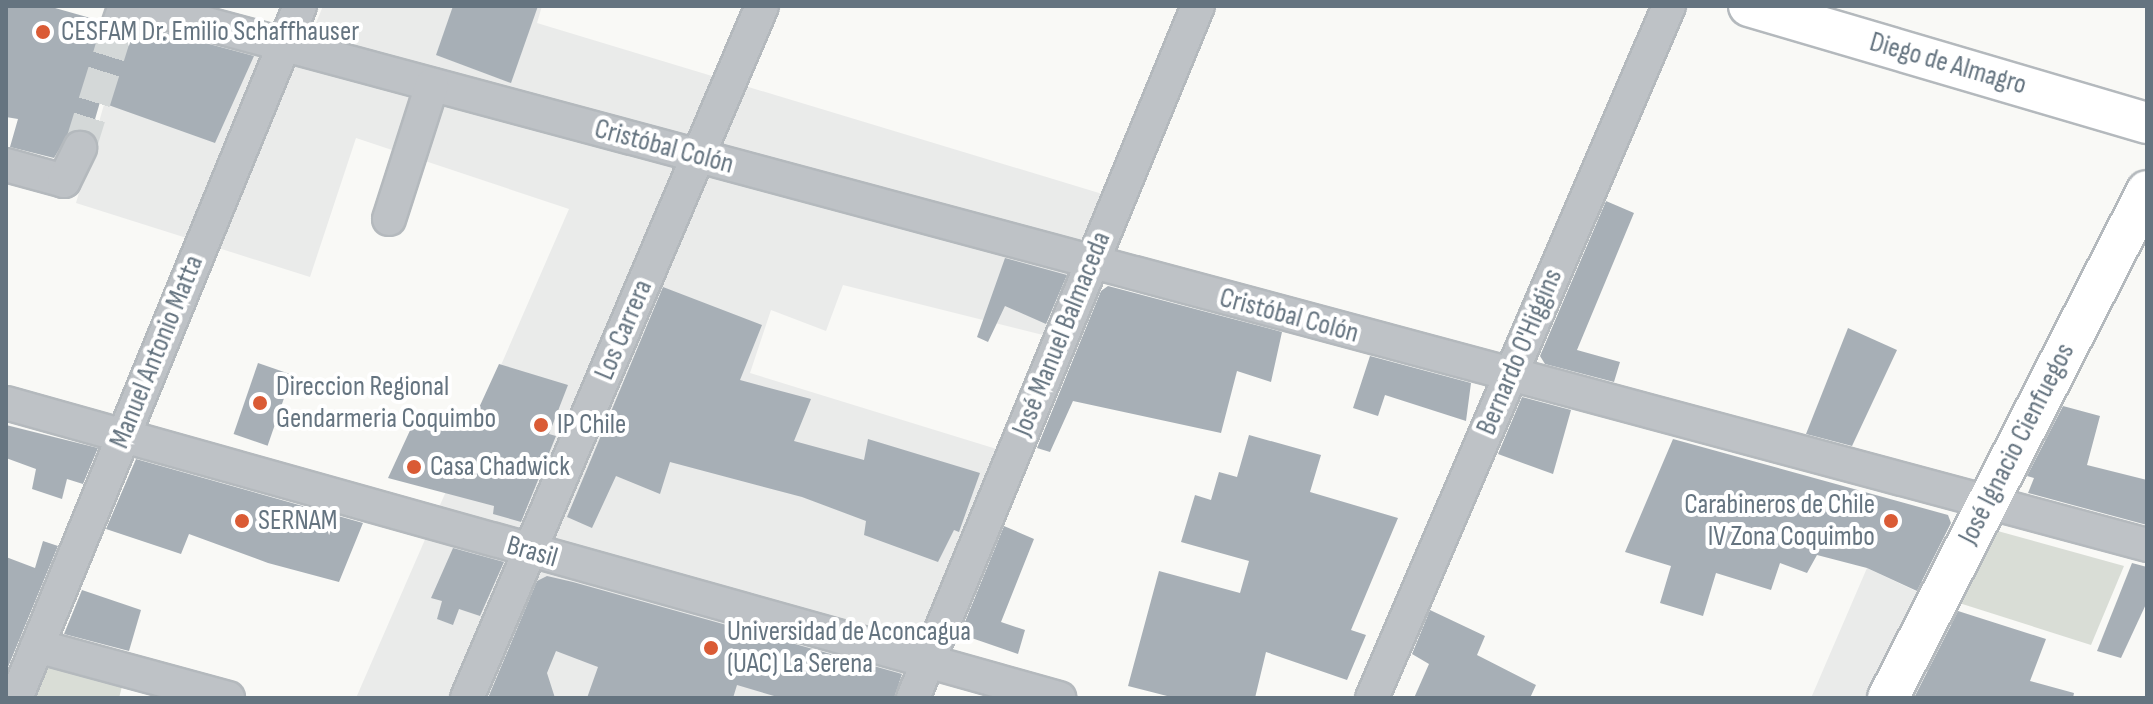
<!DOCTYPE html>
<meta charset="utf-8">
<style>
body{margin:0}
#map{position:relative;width:2153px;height:704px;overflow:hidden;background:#f9f9f6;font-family:"Sofia Sans Condensed",sans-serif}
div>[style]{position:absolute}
.built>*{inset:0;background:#eaebea}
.green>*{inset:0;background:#d9ddd6}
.building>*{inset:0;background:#a7afb6;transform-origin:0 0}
.minor-tunnel>*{height:32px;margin-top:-16px;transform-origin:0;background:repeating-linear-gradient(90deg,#d4d8d8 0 32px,transparent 0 48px)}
.roads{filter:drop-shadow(2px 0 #b4b9bd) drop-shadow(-2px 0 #b4b9bd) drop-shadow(0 2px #b4b9bd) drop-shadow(0 -2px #b4b9bd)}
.minor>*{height:32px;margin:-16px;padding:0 16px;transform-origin:16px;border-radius:16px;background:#bec2c6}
.major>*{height:40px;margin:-20px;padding:0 20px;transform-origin:20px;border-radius:20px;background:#fff}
.dots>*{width:22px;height:22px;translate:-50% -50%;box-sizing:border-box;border:4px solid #fff;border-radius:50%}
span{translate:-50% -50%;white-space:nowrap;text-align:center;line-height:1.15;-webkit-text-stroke:8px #fff;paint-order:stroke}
.poi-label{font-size:28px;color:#657480}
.left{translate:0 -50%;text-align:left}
.right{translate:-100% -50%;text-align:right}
.street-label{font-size:28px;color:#657480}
.frame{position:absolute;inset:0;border:8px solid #657480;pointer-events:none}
</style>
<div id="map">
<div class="built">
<div style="clip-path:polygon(132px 6px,302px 57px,323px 6px,542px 6px,537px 23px,1109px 196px,1047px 336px,843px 285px,826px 331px,771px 310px,750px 373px,1003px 451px,900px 698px,356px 698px,569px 209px,356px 138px,310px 277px,76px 203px)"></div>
<div style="clip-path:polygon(1867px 568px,1924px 595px,1895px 653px,1999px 688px,1994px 698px,1811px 698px)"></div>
</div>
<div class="green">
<div style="clip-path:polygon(1994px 530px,2124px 566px,2091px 645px,1956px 602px)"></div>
<div style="clip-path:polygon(44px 652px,125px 675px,119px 698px,25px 698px)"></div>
</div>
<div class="building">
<div style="clip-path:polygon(6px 6px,48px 6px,101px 21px,104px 35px,113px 41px,131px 38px,138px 25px,254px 56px,215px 143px,100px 102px,91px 133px,69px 133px,54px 158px,10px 147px,18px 119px,6px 117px)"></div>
<div style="clip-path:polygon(453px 6px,538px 6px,511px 83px,436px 55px)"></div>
<div style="clip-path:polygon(1606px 201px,1634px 213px,1577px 350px,1620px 362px,1614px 382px,1545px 364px,1540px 356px)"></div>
<div style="clip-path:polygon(1005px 258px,1067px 275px,1046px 324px,1005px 306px,988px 342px,977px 337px)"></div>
<div style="clip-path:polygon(1108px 286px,1282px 332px,1271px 382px,1237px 371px,1221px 433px,1073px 401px,1050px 452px,1037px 448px,1101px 291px)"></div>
<div style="clip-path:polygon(663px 287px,762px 325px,740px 380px,811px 399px,794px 441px,864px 460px,868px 439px,980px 473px,959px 532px,954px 530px,938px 562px,864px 535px,866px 521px,802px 497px,670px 462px,660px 494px,616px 476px,592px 528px,567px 517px)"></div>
<div style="clip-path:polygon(1848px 328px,1897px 350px,1852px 446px,1806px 434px)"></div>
<div style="clip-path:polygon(1370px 356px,1471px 383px,1466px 421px,1385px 395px,1378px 416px,1353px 408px)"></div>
<div style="left:258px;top:363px;width:36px;height:75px;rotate:19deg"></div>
<div style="clip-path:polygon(499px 364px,568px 385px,549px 434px,556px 436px,521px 522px,493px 514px,494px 506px,388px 478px,419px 411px,472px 423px)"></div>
<div style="clip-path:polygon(1522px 397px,1571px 410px,1553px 474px,1498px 454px)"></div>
<div style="clip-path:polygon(2063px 406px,2100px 416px,2087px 465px,2147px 480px,2147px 525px,2028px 493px,2034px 478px,2027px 476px)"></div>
<div style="clip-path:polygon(6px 425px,98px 448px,83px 484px,67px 479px,62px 499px,32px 489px,36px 469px,6px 458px)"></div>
<div style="clip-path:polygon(1249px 435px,1321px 455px,1310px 492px,1398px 518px,1351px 630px,1366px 635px,1347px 680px,1266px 652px,1255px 698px,1175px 698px,1128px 686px,1159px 571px,1240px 593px,1249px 561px,1181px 542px,1195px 495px,1211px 500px,1219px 472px,1237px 477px)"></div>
<div style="clip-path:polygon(1673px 439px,1948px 515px,1951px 523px,1917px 591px,1867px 568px,1817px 555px,1807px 573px,1780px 563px,1771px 590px,1716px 573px,1703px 616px,1660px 603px,1671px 566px,1625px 552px)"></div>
<div style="clip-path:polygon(136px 459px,363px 523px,339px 582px,268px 563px,189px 534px,181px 554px,106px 529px)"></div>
<div style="clip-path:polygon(1004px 526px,1034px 539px,1001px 622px,1025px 630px,1018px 654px,960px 634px)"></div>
<div style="clip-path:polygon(43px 541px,58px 546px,6px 672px,6px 557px,35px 568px)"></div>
<div style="clip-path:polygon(453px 548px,504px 562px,480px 616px,459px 609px,453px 625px,437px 619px,442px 601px,431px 598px)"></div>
<div style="clip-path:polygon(2132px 563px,2147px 567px,2147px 602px,2121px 658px,2097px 651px)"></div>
<div style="clip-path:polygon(547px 576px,573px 582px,902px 674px,894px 698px,781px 698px,737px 685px,733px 698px,587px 698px,598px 667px,556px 651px,547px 673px,555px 698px,488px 698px,537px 581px)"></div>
<div style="clip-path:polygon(82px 590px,141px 610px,129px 651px,64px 634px)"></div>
<div style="clip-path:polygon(1430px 610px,1485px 636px,1477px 655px,1536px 685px,1530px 698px,1414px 698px,1429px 664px,1412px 654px)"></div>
<div style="clip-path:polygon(1958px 611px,2046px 639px,2030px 681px,2074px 693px,2073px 698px,1914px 698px)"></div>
</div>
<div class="minor-tunnel">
<div style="left:80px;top:148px;width:131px;rotate:-72.7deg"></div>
</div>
<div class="roads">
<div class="minor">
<div style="left:140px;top:6px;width:2078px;rotate:15.03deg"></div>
<div style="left:119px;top:23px;width:18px;rotate:-71deg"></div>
<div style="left:6px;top:165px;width:60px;rotate:15.4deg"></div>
<div style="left:64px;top:181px;width:37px;rotate:-64deg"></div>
<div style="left:389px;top:219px;width:141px;rotate:-72.2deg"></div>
<div style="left:6px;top:403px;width:1094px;rotate:15.65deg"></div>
<div style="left:37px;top:646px;width:198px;rotate:15.2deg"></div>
<div style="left:16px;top:698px;width:748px;rotate:-67.69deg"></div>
<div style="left:467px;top:698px;width:752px;rotate:-66.91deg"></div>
<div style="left:913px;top:698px;width:748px;rotate:-67.62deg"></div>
<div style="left:1372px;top:698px;width:753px;rotate:-66.77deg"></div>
</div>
<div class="major">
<div style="left:1749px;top:6px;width:415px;rotate:16.4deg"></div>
<div style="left:1888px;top:698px;width:569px;rotate:-62.94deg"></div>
</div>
</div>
<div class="dots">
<div style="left:43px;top:32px;background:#da5b35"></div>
<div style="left:260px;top:403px;background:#da5b35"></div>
<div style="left:541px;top:425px;background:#da5b35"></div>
<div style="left:414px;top:467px;background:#da5b35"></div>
<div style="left:242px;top:521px;background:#da5b35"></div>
<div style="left:1891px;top:521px;background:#da5b35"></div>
<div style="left:711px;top:648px;background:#da5b35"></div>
</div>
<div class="poi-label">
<span class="left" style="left:61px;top:32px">CESFAM Dr. Emilio Schaffhauser</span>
<span class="left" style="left:276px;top:403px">Direccion Regional<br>Gendarmeria Coquimbo</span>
<span class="left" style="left:557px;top:425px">IP Chile</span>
<span class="left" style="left:430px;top:467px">Casa Chadwick</span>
<span class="right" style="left:1875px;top:521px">Carabineros de Chile<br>IV Zona Coquimbo</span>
<span class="left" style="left:258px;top:521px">SERNAM</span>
<span class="left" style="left:727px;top:648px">Universidad de Aconcagua<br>(UAC) La Serena</span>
</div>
<div class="street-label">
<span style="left:1948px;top:64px;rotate:16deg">Diego de Almagro</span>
<span style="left:664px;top:147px;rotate:15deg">Cristóbal Colón</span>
<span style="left:1289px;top:316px;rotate:15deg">Cristóbal Colón</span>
<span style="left:624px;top:330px;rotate:-67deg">Los Carrera</span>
<span style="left:1062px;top:334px;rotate:-68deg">José Manuel Balmaceda</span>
<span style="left:157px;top:352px;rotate:-68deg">Manuel Antonio Matta</span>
<span style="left:1520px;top:352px;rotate:-67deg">Bernardo O'Higgins</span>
<span style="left:2017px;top:444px;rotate:-63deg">José Ignacio Cienfuegos</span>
<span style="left:532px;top:552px;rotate:16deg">Brasil</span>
</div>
<div class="frame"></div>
</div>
